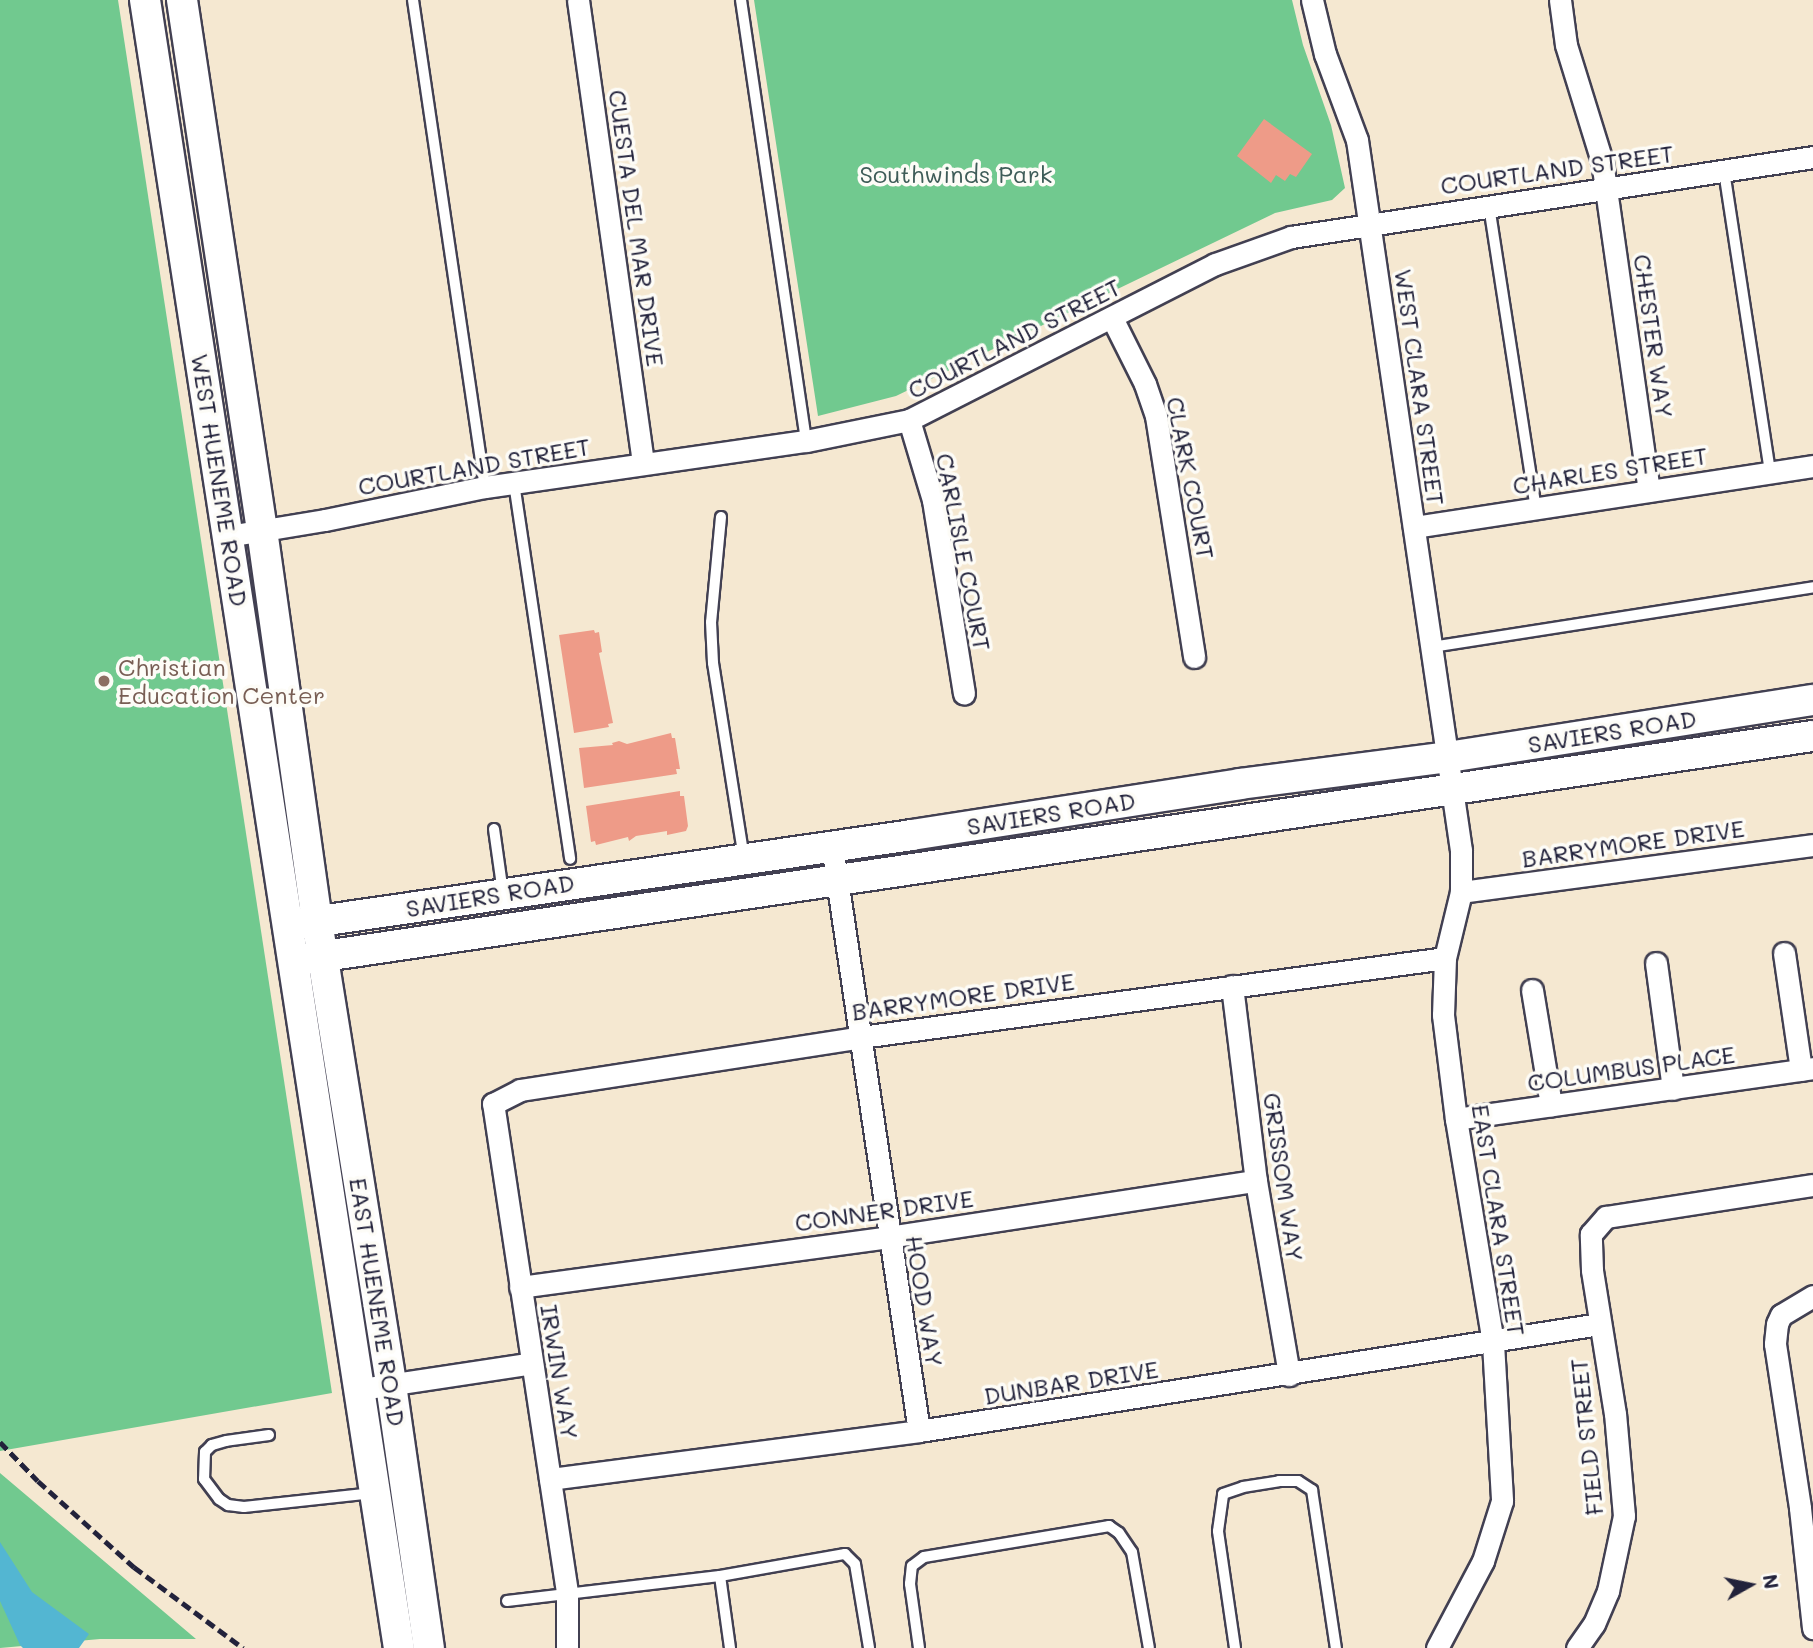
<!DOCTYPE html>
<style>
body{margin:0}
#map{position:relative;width:1813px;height:1648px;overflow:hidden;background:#f5e8d1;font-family:Mali,sans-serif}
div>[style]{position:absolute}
.green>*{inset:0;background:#71c98f}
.water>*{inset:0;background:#53b6d2}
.building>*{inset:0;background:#ee9b88}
.roads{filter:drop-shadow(2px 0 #424052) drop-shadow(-2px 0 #424052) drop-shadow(0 2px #424052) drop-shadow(0 -2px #424052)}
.lane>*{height:10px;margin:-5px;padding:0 5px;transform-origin:5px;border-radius:5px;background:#fff}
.street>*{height:21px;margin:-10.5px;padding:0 10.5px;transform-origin:10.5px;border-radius:10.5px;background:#fff}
.secondary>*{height:30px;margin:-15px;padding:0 15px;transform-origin:15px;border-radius:15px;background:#fff}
.rail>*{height:5px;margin-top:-2.5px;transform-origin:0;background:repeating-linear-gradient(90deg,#22223b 0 10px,transparent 0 15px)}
.dots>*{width:19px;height:19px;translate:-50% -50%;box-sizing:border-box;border:4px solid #fdfcf7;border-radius:50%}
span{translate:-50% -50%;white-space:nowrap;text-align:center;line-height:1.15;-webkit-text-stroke:7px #fdfcf7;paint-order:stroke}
.street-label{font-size:24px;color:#22223b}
.park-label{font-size:24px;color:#3e5c58}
.education-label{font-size:24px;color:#785e54}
.left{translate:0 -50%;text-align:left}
.north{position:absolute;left:1715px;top:1550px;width:70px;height:70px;-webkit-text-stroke:5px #fdfcf7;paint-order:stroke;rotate:81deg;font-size:19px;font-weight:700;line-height:28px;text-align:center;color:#22223b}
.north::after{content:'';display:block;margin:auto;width:24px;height:32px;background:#22223b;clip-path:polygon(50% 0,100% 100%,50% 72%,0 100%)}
</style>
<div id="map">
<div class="green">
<div style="clip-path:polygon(0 0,118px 0,332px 1393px,0 1451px)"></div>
<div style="clip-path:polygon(754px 0,1292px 0,1303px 45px,1331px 125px,1345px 188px,1332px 200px,1275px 213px,896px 396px,818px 416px)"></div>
<div style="clip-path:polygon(0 1473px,196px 1639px,100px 1639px,0 1648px)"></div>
</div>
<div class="water">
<div style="clip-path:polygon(0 1542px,32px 1592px,89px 1634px,79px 1648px,23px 1648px,20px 1645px,0 1601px)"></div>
</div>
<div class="building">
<div style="clip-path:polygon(1264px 119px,1312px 154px,1296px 177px,1290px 174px,1285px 181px,1276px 175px,1271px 183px,1237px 156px)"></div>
<div style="clip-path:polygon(594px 630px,595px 633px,599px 632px,602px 652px,599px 653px,613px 723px,608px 724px,609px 727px,574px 733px,559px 635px)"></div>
<div style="clip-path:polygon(671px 733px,672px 738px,675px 738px,680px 769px,676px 769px,677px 774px,584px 788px,579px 748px,613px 745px,612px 743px,619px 741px,627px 744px)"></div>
<div style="clip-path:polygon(680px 791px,680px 796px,684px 796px,688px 826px,686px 831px,667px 835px,667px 831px,636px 836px,629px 841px,628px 837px,596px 845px,595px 841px,591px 842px,586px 806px)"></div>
</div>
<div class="roads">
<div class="lane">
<div style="left:413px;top:0;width:492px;rotate:81.6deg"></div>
<div style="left:741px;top:0;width:446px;rotate:81.6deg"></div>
<div style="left:1724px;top:171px;width:305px;rotate:81.3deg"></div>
<div style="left:1489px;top:206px;width:306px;rotate:81.2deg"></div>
<div style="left:514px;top:483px;width:380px;rotate:81.5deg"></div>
<div style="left:721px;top:517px;width:105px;rotate:95.4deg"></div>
<div style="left:711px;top:622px;width:41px;rotate:87.2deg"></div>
<div style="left:713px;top:663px;width:197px;rotate:81deg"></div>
<div style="left:1432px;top:647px;width:386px;rotate:-8.9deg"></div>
<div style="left:494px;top:829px;width:65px;rotate:82deg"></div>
<div style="left:269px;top:1435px;width:43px;rotate:172.1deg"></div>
<div style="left:226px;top:1441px;width:15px;rotate:164deg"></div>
<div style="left:212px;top:1445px;width:10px;rotate:135deg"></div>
<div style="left:205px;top:1452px;width:27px;rotate:92deg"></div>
<div style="left:204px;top:1479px;width:25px;rotate:53deg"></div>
<div style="left:219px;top:1499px;width:11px;rotate:34deg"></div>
<div style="left:228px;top:1505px;width:16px;rotate:7deg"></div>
<div style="left:244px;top:1507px;width:130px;rotate:-6.2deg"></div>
<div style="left:720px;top:1576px;width:73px;rotate:82.1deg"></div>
<div style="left:507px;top:1601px;width:214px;rotate:-6.7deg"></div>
<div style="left:720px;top:1576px;width:127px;rotate:-10deg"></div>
<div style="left:845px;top:1554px;width:14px;rotate:45deg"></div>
<div style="left:855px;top:1564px;width:85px;rotate:80.5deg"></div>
<div style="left:919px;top:1648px;width:65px;rotate:-98deg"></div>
<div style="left:910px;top:1584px;width:18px;rotate:-84deg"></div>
<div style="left:912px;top:1566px;width:15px;rotate:-37deg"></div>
<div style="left:924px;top:1557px;width:188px;rotate:-9.5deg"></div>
<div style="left:1109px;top:1526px;width:12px;rotate:35deg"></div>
<div style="left:1119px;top:1533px;width:23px;rotate:56deg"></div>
<div style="left:1132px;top:1552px;width:97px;rotate:80deg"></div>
<div style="left:1235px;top:1648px;width:118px;rotate:-98.3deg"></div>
<div style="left:1218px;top:1531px;width:37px;rotate:-82deg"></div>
<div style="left:1223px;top:1494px;width:21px;rotate:-19deg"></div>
<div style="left:1243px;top:1487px;width:36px;rotate:-9deg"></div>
<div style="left:1279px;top:1481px;width:19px"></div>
<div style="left:1298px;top:1481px;width:17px;rotate:33deg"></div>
<div style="left:1312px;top:1490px;width:160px;rotate:81.4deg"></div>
</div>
<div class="street">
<div style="left:578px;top:0;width:468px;rotate:82deg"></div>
<div style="left:1312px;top:0;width:56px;rotate:76.5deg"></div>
<div style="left:1325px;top:54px;width:92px;rotate:69.6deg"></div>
<div style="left:1357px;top:140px;width:718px;rotate:81.67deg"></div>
<div style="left:1461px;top:850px;width:42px;rotate:90deg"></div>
<div style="left:1461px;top:892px;width:68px;rotate:103.6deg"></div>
<div style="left:1445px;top:958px;width:57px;rotate:92deg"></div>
<div style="left:1443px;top:1015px;width:105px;rotate:82.9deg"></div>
<div style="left:1456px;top:1119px;width:227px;rotate:80.6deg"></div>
<div style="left:1493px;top:1343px;width:158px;rotate:86.7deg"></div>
<div style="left:1502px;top:1501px;width:63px;rotate:107.6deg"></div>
<div style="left:1483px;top:1561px;width:98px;rotate:117.9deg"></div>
<div style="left:1560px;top:0;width:45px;rotate:82.4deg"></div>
<div style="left:1566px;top:45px;width:121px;rotate:72.8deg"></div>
<div style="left:1602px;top:161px;width:333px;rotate:81.9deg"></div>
<div style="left:1112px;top:318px;width:74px;rotate:63.4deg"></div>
<div style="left:1145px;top:384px;width:34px;rotate:71deg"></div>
<div style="left:1156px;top:416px;width:244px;rotate:81deg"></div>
<div style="left:909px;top:420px;width:84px;rotate:73.3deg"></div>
<div style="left:933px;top:500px;width:196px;rotate:80.9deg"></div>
<div style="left:1414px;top:527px;width:404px;rotate:-8.7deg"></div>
<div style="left:228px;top:536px;width:98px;rotate:-9.4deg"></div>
<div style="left:325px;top:520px;width:163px;rotate:-11.7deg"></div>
<div style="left:485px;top:487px;width:324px;rotate:-8.2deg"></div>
<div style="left:806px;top:441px;width:105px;rotate:-11.5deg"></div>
<div style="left:909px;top:420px;width:343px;rotate:-27deg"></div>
<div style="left:1215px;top:264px;width:81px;rotate:-19.6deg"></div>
<div style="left:1291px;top:237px;width:528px;rotate:-8.71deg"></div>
<div style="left:832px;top:846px;width:591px;rotate:81.54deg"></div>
<div style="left:1461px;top:892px;width:355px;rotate:-7.6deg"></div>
<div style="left:1784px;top:953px;width:118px;rotate:81.7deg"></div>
<div style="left:1656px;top:963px;width:127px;rotate:82.3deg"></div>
<div style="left:1232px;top:986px;width:196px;rotate:83deg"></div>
<div style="left:1256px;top:1181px;width:197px;rotate:80.3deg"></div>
<div style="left:1532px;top:990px;width:117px;rotate:80.6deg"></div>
<div style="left:1456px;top:1119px;width:361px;rotate:-8.1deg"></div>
<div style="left:520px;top:1287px;width:371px;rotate:-7.7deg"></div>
<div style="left:888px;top:1237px;width:372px;rotate:-8.7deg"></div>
<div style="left:1813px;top:1296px;width:37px;rotate:149deg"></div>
<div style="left:1781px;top:1315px;width:10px;rotate:114deg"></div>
<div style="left:1777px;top:1324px;width:20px;rotate:96deg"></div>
<div style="left:1775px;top:1344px;width:166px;rotate:81.3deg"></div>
<div style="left:1800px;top:1508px;width:121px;rotate:83.8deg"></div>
<div style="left:361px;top:1389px;width:173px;rotate:-8.6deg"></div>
<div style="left:550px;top:1479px;width:372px;rotate:-7.4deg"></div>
<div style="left:919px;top:1431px;width:688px;rotate:-8.94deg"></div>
<div style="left:567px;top:1648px;width:56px;rotate:-90deg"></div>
<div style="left:567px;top:1592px;width:494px;rotate:-98.6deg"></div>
<div style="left:493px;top:1104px;width:30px;rotate:-27deg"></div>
<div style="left:520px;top:1090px;width:345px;rotate:-8.8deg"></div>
<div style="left:861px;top:1037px;width:589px;rotate:-7.7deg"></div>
<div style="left:1577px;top:1648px;width:29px;rotate:-55deg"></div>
<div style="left:1594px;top:1624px;width:36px;rotate:-67deg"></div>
<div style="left:1608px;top:1591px;width:77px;rotate:-78deg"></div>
<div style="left:1624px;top:1516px;width:102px;rotate:-95deg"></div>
<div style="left:1615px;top:1414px;width:146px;rotate:-99.1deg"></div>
<div style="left:1592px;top:1270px;width:36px;rotate:-92deg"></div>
<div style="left:1591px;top:1234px;width:23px;rotate:-49deg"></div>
<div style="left:1606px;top:1217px;width:209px;rotate:-8.8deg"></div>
</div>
<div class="secondary">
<div style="left:145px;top:0;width:1667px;rotate:81.24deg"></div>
<div style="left:182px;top:0;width:536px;rotate:81.42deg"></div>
<div style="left:262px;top:530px;width:395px;rotate:82deg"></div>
<div style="left:317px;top:921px;width:470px;rotate:80.9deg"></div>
<div style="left:391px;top:1385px;width:266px;rotate:81.8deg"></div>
<div style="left:299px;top:924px;width:619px;rotate:-8.26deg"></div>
<div style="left:912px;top:835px;width:332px;rotate:-8.8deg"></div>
<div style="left:1240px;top:784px;width:210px;rotate:-7.4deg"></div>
<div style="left:1448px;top:757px;width:369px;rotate:-8.9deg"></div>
<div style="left:304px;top:959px;width:1525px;rotate:-8.41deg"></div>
</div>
</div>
<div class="rail">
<div style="left:0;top:1442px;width:54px;rotate:45.7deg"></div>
<div style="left:38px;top:1481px;width:129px;rotate:41.9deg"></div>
<div style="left:134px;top:1567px;width:136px;rotate:36.6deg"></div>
</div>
<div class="dots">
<div style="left:104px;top:681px;background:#8d6e63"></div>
</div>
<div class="street-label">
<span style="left:1557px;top:169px;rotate:-8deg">COURTLAND STREET</span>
<span style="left:637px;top:228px;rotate:82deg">CUESTA DEL MAR DRIVE</span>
<span style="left:1654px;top:336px;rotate:82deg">CHESTER WAY</span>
<span style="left:1014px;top:338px;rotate:-27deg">COURTLAND STREET</span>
<span style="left:1420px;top:387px;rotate:82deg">WEST CLARA STREET</span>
<span style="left:474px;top:466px;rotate:-10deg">COURTLAND STREET</span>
<span style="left:1610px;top:470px;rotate:-9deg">CHARLES STREET</span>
<span style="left:1191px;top:478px;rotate:79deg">CLARK COURT</span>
<span style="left:220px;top:480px;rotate:81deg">WEST HUENEME ROAD</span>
<span style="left:964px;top:552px;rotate:79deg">CARLISLE COURT</span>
<span style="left:1612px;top:731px;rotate:-9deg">SAVIERS ROAD</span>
<span style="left:1051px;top:813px;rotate:-9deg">SAVIERS ROAD</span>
<span style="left:1633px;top:843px;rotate:-8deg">BARRYMORE DRIVE</span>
<span style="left:490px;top:895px;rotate:-9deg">SAVIERS ROAD</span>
<span style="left:963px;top:996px;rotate:-8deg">BARRYMORE DRIVE</span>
<span style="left:1631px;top:1068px;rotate:-8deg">COLUMBUS PLACE</span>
<span style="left:1284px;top:1177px;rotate:82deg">GRISSOM WAY</span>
<span style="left:884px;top:1210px;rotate:-8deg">CONNER DRIVE</span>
<span style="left:1499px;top:1220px;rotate:81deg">EAST CLARA STREET</span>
<span style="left:925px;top:1301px;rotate:81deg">HOOD WAY</span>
<span style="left:378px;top:1302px;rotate:81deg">EAST HUENEME ROAD</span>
<span style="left:560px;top:1372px;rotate:81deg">IRWIN WAY</span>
<span style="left:1071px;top:1382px;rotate:-9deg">DUNBAR DRIVE</span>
<span style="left:1586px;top:1437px;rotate:-96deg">FIELD STREET</span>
</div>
<div class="park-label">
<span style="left:956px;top:174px">Southwinds Park</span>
</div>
<div class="education-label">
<span class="left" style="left:118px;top:681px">Christian<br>Education Center</span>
</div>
<div class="north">N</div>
</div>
